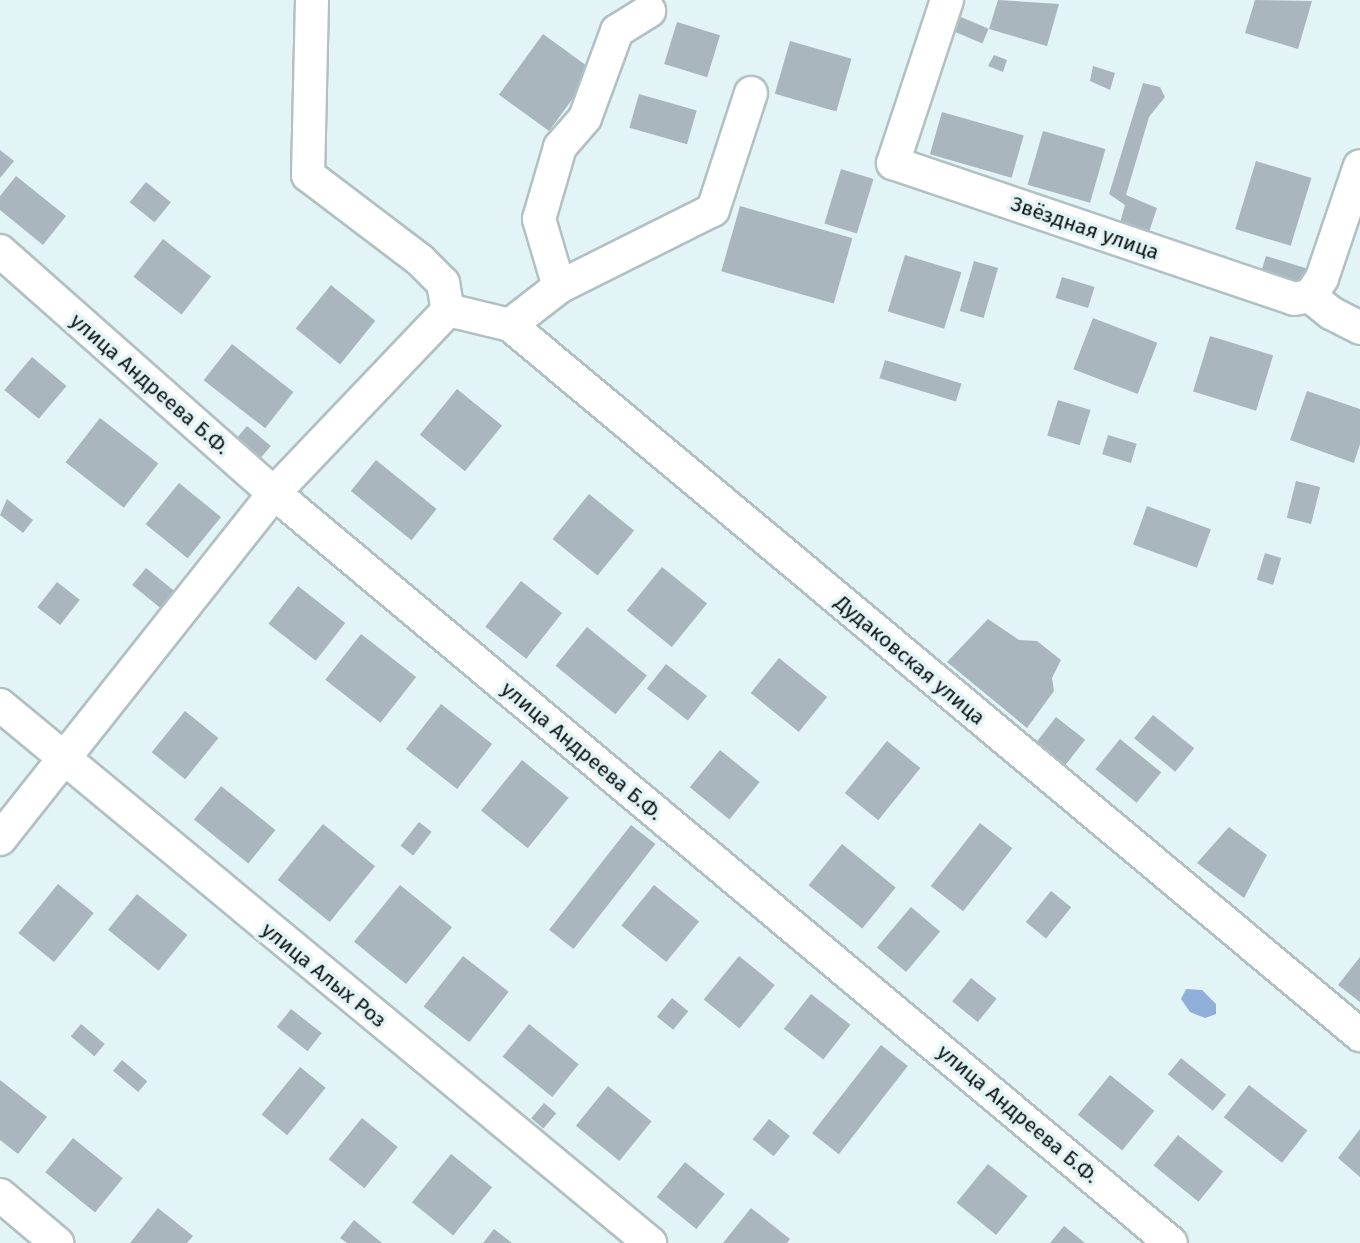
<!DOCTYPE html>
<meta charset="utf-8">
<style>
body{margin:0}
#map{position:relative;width:1360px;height:1243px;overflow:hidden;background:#e3f4f6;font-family:"Fira Sans",sans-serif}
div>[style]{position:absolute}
.water>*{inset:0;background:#8fafda}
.building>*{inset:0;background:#a9b6bd;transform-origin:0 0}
.roads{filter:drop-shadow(2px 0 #b1c1c3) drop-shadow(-2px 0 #b1c1c3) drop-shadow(0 2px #b1c1c3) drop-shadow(0 -2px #b1c1c3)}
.minor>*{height:32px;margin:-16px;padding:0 16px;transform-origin:16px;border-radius:16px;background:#fff}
span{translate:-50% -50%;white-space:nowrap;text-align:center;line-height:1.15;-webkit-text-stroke:7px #e3f4f6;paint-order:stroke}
.street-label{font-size:21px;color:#0d1213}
</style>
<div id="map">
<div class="water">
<div style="clip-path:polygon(1186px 989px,1202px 990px,1216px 1004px,1216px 1014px,1205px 1018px,1190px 1012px,1181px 999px)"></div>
</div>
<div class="building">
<div style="clip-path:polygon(998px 0,1059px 4px,1047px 46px,989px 29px)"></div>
<div style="clip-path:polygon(1255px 0,1312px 1px,1298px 49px,1245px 33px)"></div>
<div style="left:961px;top:17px;width:30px;height:16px;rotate:23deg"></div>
<div style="left:677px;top:22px;width:45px;height:44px;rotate:17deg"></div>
<div style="left:543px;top:34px;width:62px;height:75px;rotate:36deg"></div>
<div style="left:790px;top:41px;width:64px;height:55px;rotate:16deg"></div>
<div style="clip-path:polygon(994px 55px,1007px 60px,1003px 72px,988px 66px)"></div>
<div style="clip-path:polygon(1093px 66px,1115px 73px,1110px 90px,1090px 81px)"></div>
<div style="clip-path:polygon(1143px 83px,1160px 87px,1165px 97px,1149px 117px,1126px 195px,1157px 208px,1146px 241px,1118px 230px,1125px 205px,1109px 194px)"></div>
<div style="left:639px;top:94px;width:60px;height:35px;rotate:16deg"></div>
<div style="left:942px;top:112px;width:85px;height:44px;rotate:16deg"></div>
<div style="left:1043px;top:131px;width:65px;height:56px;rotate:16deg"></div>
<div style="clip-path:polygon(0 150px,14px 161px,0 178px)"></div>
<div style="left:1256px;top:161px;width:58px;height:71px;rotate:17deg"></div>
<div style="left:841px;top:169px;width:34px;height:57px;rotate:17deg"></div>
<div style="clip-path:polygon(16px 176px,66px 216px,43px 245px,0 210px,0 196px)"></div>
<div style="left:146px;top:182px;width:32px;height:26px;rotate:39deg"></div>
<div style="left:740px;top:206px;width:117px;height:68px;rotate:16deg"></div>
<div style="left:163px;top:239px;width:61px;height:48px;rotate:38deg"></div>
<div style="left:905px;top:255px;width:59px;height:59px;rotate:17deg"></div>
<div style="left:1266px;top:256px;width:44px;height:38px;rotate:17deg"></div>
<div style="left:974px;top:261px;width:25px;height:52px;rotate:16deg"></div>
<div style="left:1062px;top:277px;width:34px;height:22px;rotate:17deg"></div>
<div style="left:331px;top:285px;width:57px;height:56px;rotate:39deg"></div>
<div style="left:1093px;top:318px;width:69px;height:55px;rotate:21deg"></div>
<div style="left:1210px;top:336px;width:66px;height:58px;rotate:17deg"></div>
<div style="left:232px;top:344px;width:78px;height:46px;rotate:38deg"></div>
<div style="left:32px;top:357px;width:45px;height:43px;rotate:40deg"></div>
<div style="left:885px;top:360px;width:80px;height:19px;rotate:17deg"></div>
<div style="left:457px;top:389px;width:58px;height:59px;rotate:39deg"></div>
<div style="clip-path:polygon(1307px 391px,1360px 409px,1360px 444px,1354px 463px,1290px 440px)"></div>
<div style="left:1058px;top:400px;width:34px;height:37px;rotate:17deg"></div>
<div style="left:100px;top:418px;width:74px;height:56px;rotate:38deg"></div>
<div style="left:247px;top:426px;width:31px;height:17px;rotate:40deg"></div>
<div style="left:1108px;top:435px;width:30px;height:20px;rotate:17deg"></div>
<div style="left:376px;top:460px;width:78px;height:40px;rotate:39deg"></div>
<div style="left:1296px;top:481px;width:25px;height:38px;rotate:14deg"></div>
<div style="left:179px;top:483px;width:54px;height:53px;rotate:39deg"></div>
<div style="left:589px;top:494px;width:58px;height:58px;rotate:39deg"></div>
<div style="clip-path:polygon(7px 499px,33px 520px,23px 533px,0 515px)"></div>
<div style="left:1147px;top:506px;width:68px;height:41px;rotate:20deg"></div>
<div style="left:1265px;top:553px;width:17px;height:28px;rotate:17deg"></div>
<div style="left:662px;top:567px;width:58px;height:56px;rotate:39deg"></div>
<div style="left:146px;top:568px;width:40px;height:22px;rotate:39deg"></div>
<div style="left:521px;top:581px;width:52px;height:58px;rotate:38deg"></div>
<div style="left:57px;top:582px;width:29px;height:32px;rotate:38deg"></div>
<div style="left:298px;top:586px;width:60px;height:48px;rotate:38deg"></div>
<div style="clip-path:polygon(988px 619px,1019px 640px,1037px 641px,1061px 660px,1052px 678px,1054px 691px,1027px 728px,947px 662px)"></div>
<div style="left:587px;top:627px;width:77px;height:50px;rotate:39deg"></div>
<div style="left:361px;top:634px;width:70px;height:58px;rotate:38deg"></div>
<div style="left:779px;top:658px;width:62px;height:45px;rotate:39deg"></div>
<div style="left:666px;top:664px;width:52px;height:31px;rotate:38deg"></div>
<div style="left:441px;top:704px;width:65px;height:57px;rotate:38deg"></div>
<div style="left:185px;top:711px;width:43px;height:53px;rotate:39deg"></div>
<div style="left:1153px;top:715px;width:53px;height:30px;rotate:39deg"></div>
<div style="left:1056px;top:717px;width:37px;height:37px;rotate:38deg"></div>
<div style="left:1120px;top:739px;width:53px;height:39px;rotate:39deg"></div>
<div style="left:887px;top:741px;width:43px;height:67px;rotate:39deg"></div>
<div style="left:720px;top:750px;width:51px;height:48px;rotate:39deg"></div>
<div style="left:522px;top:760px;width:60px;height:65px;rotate:39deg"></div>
<div style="left:221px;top:786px;width:70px;height:43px;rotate:39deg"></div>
<div style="left:419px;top:822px;width:16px;height:30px;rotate:38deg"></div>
<div style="left:980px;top:823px;width:41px;height:80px;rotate:38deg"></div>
<div style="left:323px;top:824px;width:67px;height:72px;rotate:39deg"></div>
<div style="left:631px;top:825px;width:31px;height:133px;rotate:38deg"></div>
<div style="clip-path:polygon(1229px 827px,1267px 855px,1244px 898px,1197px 863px)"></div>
<div style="left:842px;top:844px;width:69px;height:53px;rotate:39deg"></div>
<div style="left:58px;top:884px;width:46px;height:63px;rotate:39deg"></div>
<div style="left:400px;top:885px;width:67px;height:73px;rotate:39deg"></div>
<div style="left:654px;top:885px;width:58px;height:52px;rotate:39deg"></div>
<div style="left:1051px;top:891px;width:26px;height:40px;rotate:39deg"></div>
<div style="left:137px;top:894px;width:65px;height:46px;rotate:39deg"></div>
<div style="left:911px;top:907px;width:38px;height:53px;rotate:40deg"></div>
<div style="left:463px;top:956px;width:58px;height:64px;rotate:38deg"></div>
<div style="left:739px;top:956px;width:46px;height:56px;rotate:39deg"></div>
<div style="clip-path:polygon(1360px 957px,1360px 1002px,1338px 985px)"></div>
<div style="left:971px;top:978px;width:33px;height:30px;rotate:39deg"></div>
<div style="left:811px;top:994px;width:50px;height:44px;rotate:38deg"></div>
<div style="left:672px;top:998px;width:21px;height:24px;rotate:39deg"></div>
<div style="left:291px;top:1009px;width:39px;height:23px;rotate:38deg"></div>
<div style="left:81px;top:1024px;width:31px;height:16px;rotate:40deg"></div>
<div style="left:529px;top:1024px;width:64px;height:42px;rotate:39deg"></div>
<div style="left:881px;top:1045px;width:34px;height:112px;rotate:38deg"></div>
<div style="left:1181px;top:1058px;width:58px;height:21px;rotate:39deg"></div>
<div style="left:122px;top:1060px;width:33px;height:14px;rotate:40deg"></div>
<div style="left:300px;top:1067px;width:33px;height:61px;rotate:39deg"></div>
<div style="left:1110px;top:1075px;width:57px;height:51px;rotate:39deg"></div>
<div style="clip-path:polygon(0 1080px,47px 1117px,18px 1154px,0 1140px)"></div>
<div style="left:1249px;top:1085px;width:74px;height:41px;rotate:38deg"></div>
<div style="left:608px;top:1086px;width:56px;height:51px;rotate:39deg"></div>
<div style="left:544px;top:1103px;width:16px;height:20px;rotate:40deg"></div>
<div style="left:362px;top:1118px;width:46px;height:53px;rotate:39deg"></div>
<div style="left:769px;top:1119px;width:27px;height:26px;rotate:39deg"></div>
<div style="clip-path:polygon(1360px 1129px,1360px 1177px,1338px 1158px)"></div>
<div style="left:1178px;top:1135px;width:58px;height:39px;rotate:39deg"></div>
<div style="left:73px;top:1138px;width:64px;height:44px;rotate:39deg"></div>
<div style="left:451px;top:1154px;width:53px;height:62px;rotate:39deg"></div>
<div style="left:685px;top:1162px;width:51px;height:45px;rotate:39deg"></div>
<div style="left:988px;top:1164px;width:51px;height:50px;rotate:39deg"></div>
<div style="clip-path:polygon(158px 1208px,193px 1236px,187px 1243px,130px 1243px)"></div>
<div style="clip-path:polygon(751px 1208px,790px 1239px,787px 1243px,723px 1243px)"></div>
<div style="clip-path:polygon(354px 1220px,382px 1243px,347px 1243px,340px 1238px)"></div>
<div style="clip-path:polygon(1064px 1226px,1085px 1243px,1050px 1243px)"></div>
<div style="clip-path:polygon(494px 1229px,512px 1243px,483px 1243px)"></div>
</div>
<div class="roads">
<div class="minor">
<div style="left:312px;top:0;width:175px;rotate:91.3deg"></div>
<div style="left:308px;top:175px;width:141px;rotate:37.2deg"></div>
<div style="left:420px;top:260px;width:33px;rotate:45deg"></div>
<div style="left:443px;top:283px;width:27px;rotate:80deg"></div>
<div style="left:947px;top:0;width:172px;rotate:108.3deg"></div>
<div style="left:893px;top:163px;width:423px;rotate:18.7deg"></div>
<div style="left:1294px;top:299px;width:16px;rotate:-11deg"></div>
<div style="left:1310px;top:296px;width:22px;rotate:-56deg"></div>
<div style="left:1322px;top:278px;width:118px;rotate:-71.3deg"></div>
<div style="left:0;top:251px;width:366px;rotate:41.5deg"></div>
<div style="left:274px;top:493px;width:1169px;rotate:39.9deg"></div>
<div style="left:559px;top:287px;width:71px;rotate:-106.4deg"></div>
<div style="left:539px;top:219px;width:75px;rotate:-73.7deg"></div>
<div style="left:560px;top:147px;width:38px;rotate:-49deg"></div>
<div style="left:585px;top:118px;width:93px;rotate:-69.8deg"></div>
<div style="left:617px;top:31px;width:38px;rotate:-32deg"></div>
<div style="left:1310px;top:296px;width:27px;rotate:39deg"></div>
<div style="left:1331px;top:313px;width:33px;rotate:27deg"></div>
<div style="left:448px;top:310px;width:64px;rotate:13.6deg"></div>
<div style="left:510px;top:325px;width:1108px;rotate:39.87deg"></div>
<div style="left:510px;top:325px;width:62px;rotate:-37.8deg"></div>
<div style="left:559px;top:287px;width:172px;rotate:-26.6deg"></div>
<div style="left:713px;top:210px;width:123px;rotate:-72deg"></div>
<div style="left:0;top:705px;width:844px;rotate:39.61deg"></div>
<div style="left:0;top:839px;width:441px;rotate:-51.6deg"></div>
<div style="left:274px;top:493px;width:253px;rotate:-46.4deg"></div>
<div style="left:0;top:1195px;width:75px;rotate:40.1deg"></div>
</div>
</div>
<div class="street-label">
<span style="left:1085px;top:228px;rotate:19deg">Звёздная улица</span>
<span style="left:150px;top:384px;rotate:41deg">улица Андреева Б.Ф.</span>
<span style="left:910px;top:660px;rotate:40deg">Дудаковская улица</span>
<span style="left:582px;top:751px;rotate:40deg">улица Андреева Б.Ф.</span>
<span style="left:324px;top:975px;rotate:39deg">улица Алых Роз</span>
<span style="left:1018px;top:1114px;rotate:40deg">улица Андреева Б.Ф.</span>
</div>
</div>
